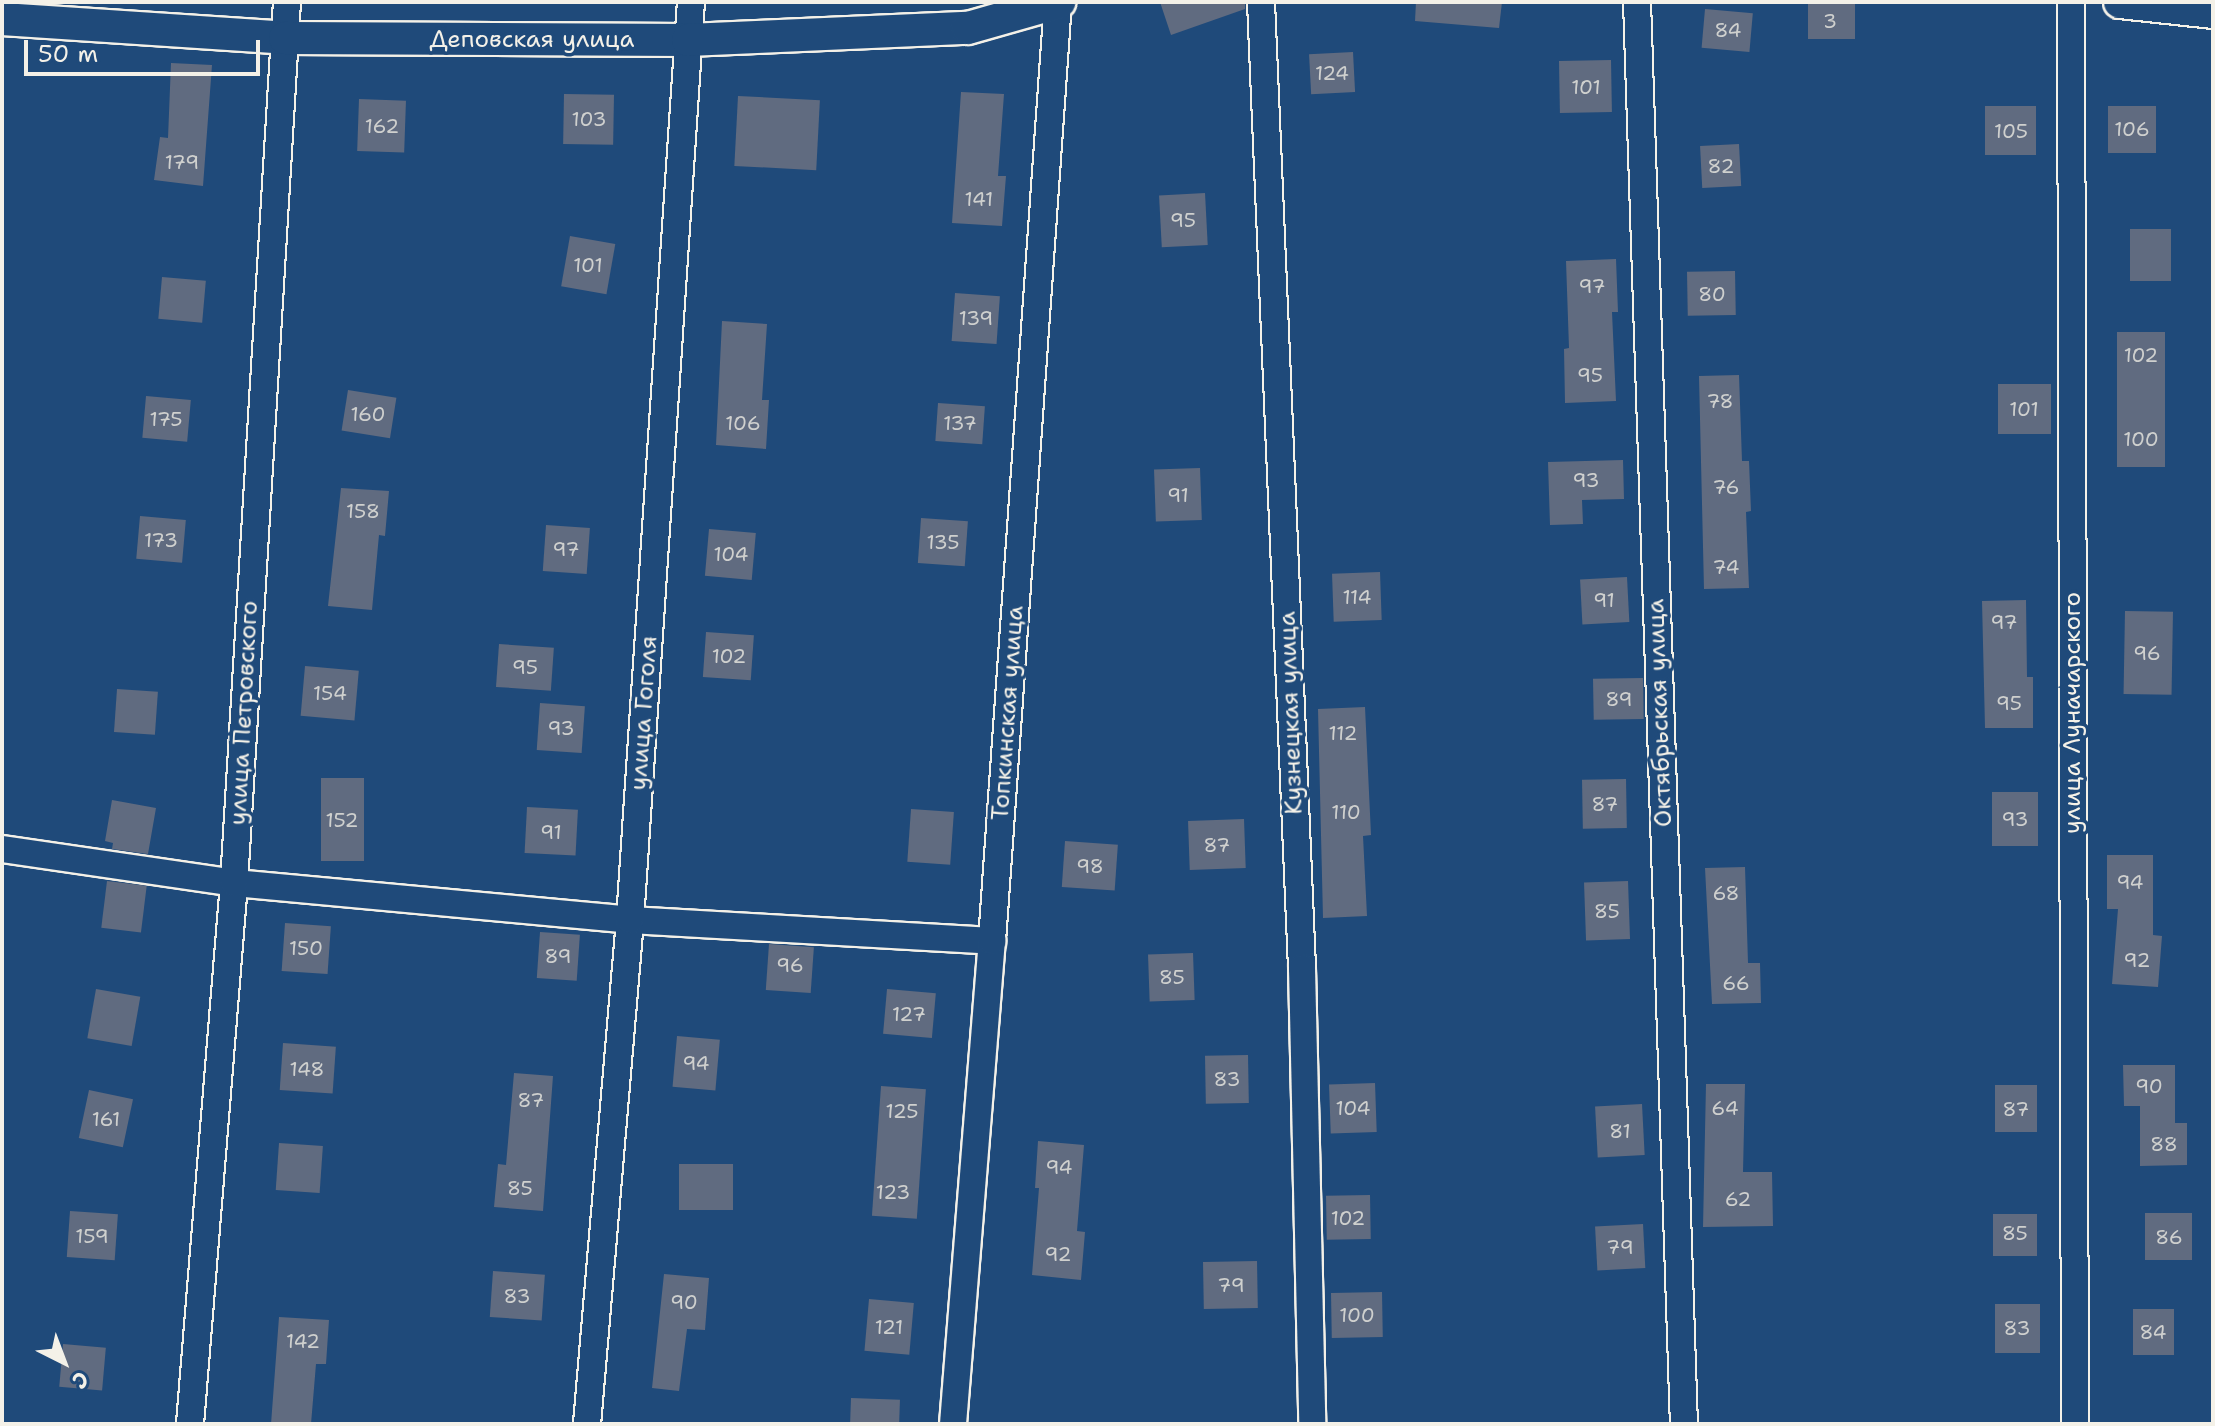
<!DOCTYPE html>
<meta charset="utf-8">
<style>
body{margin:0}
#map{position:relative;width:2215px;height:1426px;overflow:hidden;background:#1f4a7a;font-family:"Shantell Sans",sans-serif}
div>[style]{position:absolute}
.building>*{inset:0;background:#606b80;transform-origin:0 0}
.roads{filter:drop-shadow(2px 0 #f4f1e8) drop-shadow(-2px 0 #f4f1e8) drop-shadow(0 2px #f4f1e8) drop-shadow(0 -2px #f4f1e8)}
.minor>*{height:26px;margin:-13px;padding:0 13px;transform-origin:13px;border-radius:13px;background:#1f4a7a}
.tertiary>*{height:32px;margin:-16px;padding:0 16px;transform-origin:16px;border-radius:16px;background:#1f4a7a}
span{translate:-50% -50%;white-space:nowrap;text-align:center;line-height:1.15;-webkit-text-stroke:7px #1f4a7a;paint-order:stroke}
.number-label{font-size:20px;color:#cfd0ce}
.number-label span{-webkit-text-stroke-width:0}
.street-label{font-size:24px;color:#f4f1e8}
.frame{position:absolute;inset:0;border:4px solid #f4f1e8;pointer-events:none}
.north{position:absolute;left:24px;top:1322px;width:80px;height:80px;-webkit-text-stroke:6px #1f4a7a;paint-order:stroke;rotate:138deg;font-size:22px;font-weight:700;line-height:32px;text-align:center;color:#f4f1e8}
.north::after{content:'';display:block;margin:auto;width:28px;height:36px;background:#f4f1e8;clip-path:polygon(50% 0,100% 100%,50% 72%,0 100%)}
.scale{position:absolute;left:24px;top:40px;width:236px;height:36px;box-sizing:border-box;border:4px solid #f4f1e8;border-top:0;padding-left:10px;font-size:24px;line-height:28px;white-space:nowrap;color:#f4f1e8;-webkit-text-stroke:6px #1f4a7a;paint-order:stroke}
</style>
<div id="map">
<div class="building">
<div style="clip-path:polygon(1160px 2px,1245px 2px,1245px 9px,1171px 35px)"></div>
<div style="clip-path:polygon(1416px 2px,1502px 2px,1499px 28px,1415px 21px)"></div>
<div style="left:1808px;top:2px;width:47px;height:37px"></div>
<div style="left:1705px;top:9px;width:48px;height:39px;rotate:5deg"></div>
<div style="left:1353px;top:52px;width:40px;height:44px;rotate:87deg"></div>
<div style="left:1611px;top:60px;width:52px;height:52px;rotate:89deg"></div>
<div style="clip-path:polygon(171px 63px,212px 65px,203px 186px,154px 180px,160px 137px,168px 138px)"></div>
<div style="clip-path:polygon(961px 92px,1004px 94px,998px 176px,1006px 176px,1002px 226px,952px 223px)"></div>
<div style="left:564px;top:94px;width:50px;height:50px;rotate:1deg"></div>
<div style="left:738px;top:96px;width:82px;height:70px;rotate:3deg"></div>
<div style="left:359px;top:99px;width:47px;height:52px;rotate:2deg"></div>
<div style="left:1985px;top:106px;width:51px;height:49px"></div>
<div style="left:2108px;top:106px;width:48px;height:47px"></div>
<div style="left:1739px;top:144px;width:42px;height:39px;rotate:87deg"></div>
<div style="left:1205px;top:193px;width:52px;height:46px;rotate:87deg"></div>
<div style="left:2130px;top:229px;width:41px;height:52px"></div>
<div style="left:570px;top:236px;width:46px;height:51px;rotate:10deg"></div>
<div style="clip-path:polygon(1616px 259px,1618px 312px,1612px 312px,1616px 401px,1565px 403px,1564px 349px,1569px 348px,1566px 261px)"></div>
<div style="left:1735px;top:271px;width:44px;height:48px;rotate:89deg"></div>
<div style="left:162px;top:277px;width:44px;height:42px;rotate:5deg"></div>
<div style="left:955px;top:293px;width:45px;height:48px;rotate:4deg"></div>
<div style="clip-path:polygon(722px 321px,767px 324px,762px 400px,769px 400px,766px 449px,716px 445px)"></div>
<div style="left:2117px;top:332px;width:48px;height:135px"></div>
<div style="clip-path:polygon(1739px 375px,1742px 461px,1749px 461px,1751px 511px,1746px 512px,1749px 588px,1704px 589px,1699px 376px)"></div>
<div style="left:1998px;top:384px;width:53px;height:50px"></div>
<div style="left:348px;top:390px;width:49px;height:41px;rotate:9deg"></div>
<div style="left:146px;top:396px;width:45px;height:42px;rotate:5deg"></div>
<div style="left:938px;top:403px;width:47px;height:38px;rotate:4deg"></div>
<div style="clip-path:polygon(1623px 460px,1624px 499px,1582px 500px,1583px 524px,1550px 525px,1548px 462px)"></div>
<div style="left:1200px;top:468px;width:52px;height:46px;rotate:88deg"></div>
<div style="clip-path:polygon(341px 488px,389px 491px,385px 536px,379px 535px,372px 610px,328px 606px)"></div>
<div style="left:140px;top:516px;width:46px;height:43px;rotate:5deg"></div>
<div style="left:921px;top:518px;width:47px;height:45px;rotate:4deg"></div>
<div style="left:546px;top:525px;width:44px;height:46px;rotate:4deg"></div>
<div style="left:709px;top:529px;width:47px;height:47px;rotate:5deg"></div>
<div style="left:1380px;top:572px;width:48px;height:48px;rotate:88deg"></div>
<div style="left:1627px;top:577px;width:45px;height:47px;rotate:87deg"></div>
<div style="clip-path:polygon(2026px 600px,2027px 677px,2033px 677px,2033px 728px,1985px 728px,1982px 601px)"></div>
<div style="left:2125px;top:611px;width:48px;height:83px;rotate:1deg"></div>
<div style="left:706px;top:632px;width:48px;height:45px;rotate:4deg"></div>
<div style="left:499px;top:644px;width:55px;height:43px;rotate:4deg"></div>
<div style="left:305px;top:666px;width:54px;height:50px;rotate:5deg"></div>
<div style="left:1643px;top:678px;width:41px;height:50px;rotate:89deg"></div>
<div style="left:117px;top:689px;width:41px;height:43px;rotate:4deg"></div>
<div style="left:540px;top:703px;width:45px;height:47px;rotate:4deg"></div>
<div style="clip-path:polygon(1365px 707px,1371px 835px,1363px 836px,1367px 916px,1323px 918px,1318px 709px)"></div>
<div style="left:321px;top:778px;width:43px;height:83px"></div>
<div style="left:1626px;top:779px;width:49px;height:44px;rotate:89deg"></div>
<div style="left:1992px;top:792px;width:46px;height:54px"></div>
<div style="clip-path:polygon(112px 800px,156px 808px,148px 854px,112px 849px,113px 843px,105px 841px)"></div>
<div style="left:527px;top:807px;width:51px;height:46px;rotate:3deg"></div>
<div style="left:911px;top:809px;width:43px;height:53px;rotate:4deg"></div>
<div style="left:1244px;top:819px;width:49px;height:56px;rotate:88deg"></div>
<div style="left:1065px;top:841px;width:53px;height:46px;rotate:4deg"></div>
<div style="clip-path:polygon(2107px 855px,2153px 855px,2153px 935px,2162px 936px,2158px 987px,2112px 984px,2118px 909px,2107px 909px)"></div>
<div style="clip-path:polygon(1745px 867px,1748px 963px,1760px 963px,1761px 1003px,1712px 1004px,1705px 868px)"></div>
<div style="left:107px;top:881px;width:40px;height:47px;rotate:7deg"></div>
<div style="left:1628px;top:881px;width:58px;height:44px;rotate:88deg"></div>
<div style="left:285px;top:923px;width:46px;height:48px;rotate:4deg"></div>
<div style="left:540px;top:932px;width:40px;height:46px;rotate:4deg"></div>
<div style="left:769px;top:944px;width:45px;height:46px;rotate:4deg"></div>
<div style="left:1193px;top:953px;width:47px;height:45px;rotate:88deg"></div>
<div style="left:96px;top:989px;width:45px;height:50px;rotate:10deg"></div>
<div style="left:887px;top:989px;width:49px;height:45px;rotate:5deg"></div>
<div style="left:677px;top:1036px;width:43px;height:51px;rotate:5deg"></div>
<div style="left:283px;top:1043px;width:53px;height:47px;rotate:4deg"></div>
<div style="left:1248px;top:1055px;width:48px;height:43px;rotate:89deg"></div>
<div style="clip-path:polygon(2123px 1065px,2175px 1065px,2175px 1123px,2187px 1123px,2187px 1165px,2140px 1166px,2140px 1106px,2124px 1106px)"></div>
<div style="clip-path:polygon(514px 1073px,553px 1076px,543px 1211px,494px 1207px,498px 1164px,506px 1165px)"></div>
<div style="left:1375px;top:1083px;width:49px;height:46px;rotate:88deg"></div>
<div style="clip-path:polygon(1706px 1084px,1745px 1084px,1743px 1172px,1772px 1172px,1773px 1226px,1703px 1227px)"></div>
<div style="left:1995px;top:1085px;width:42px;height:47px"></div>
<div style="left:881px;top:1086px;width:45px;height:130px;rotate:4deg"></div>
<div style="left:89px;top:1090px;width:45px;height:49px;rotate:12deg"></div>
<div style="left:1642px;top:1104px;width:51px;height:47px;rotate:87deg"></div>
<div style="clip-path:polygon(1038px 1141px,1084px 1145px,1077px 1231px,1085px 1232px,1081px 1280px,1032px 1275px,1039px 1188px,1035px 1188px)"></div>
<div style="left:279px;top:1143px;width:44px;height:47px;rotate:4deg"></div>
<div style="left:679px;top:1164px;width:54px;height:46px"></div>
<div style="left:1370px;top:1195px;width:44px;height:44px;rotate:89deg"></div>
<div style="left:70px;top:1211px;width:48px;height:46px;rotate:4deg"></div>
<div style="left:2145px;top:1213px;width:47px;height:47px"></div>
<div style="left:1993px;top:1214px;width:44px;height:42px"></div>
<div style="left:1643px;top:1224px;width:44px;height:48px;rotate:87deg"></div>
<div style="left:1257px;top:1261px;width:47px;height:54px;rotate:89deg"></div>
<div style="left:493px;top:1271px;width:52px;height:46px;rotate:4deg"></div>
<div style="clip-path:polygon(664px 1274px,709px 1278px,705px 1330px,687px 1329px,679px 1391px,652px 1388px)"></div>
<div style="left:1382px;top:1292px;width:45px;height:51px;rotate:89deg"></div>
<div style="left:869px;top:1299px;width:45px;height:52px;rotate:5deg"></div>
<div style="left:1995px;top:1304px;width:45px;height:49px"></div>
<div style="left:2133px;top:1309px;width:41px;height:46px"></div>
<div style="clip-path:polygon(279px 1317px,329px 1320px,326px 1364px,316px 1364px,311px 1424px,271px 1424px)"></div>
<div style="left:63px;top:1344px;width:43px;height:43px;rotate:5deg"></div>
<div style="left:851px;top:1398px;width:49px;height:26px;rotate:2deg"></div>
</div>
<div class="roads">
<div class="minor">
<div style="left:1261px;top:2px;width:967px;rotate:87.57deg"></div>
<div style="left:1302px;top:968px;width:456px;rotate:88.7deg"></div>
<div style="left:1637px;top:2px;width:1423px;rotate:88.11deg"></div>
<div style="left:2071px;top:2px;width:1422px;rotate:89.84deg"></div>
<div style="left:2px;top:849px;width:234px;rotate:8.3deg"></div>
<div style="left:234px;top:883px;width:398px;rotate:5.3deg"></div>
<div style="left:630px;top:920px;width:363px;rotate:3.3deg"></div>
<div style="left:190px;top:1424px;width:543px;rotate:-85.35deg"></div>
<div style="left:234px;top:883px;width:883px;rotate:-86.56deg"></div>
<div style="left:587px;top:1424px;width:506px;rotate:-85.12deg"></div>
<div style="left:630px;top:920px;width:920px;rotate:-86.2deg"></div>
<div style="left:953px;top:1424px;width:485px;rotate:-85.4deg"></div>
<div style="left:992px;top:941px;width:941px;rotate:-85.98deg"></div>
</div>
<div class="tertiary">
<div style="left:2120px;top:2px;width:94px;rotate:6.1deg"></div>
<div style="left:2px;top:19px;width:284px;rotate:3.8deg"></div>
<div style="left:285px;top:38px;width:403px;rotate:0.3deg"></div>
<div style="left:688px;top:40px;width:280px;rotate:-2.5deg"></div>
<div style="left:968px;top:28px;width:95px;rotate:-15.9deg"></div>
</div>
</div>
<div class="number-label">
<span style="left:1830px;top:21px">3</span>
<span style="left:1728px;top:30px">84</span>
<span style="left:1332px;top:73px">124</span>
<span style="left:1586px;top:87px">101</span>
<span style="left:589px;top:119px">103</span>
<span style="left:382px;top:126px">162</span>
<span style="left:2132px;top:129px">106</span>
<span style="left:2011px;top:131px">105</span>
<span style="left:182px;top:162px">179</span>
<span style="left:1721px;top:166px">82</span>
<span style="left:979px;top:199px">141</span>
<span style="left:1183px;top:220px">95</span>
<span style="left:588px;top:265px">101</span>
<span style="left:1592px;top:286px">97</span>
<span style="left:1712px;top:294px">80</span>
<span style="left:976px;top:318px">139</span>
<span style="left:2141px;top:355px">102</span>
<span style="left:1590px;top:375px">95</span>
<span style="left:1720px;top:401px">78</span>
<span style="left:2024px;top:409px">101</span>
<span style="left:368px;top:414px">160</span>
<span style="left:166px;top:419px">175</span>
<span style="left:743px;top:423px">106</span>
<span style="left:960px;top:423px">137</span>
<span style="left:2141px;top:439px">100</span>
<span style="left:1586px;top:480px">93</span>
<span style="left:1726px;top:487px">76</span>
<span style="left:1178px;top:495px">91</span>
<span style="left:363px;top:511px">158</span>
<span style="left:161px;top:540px">173</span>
<span style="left:943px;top:542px">135</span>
<span style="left:566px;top:549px">97</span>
<span style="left:731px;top:554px">104</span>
<span style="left:1726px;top:567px">74</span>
<span style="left:1357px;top:597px">114</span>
<span style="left:1604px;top:600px">91</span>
<span style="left:2004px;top:622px">97</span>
<span style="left:2147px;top:653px">96</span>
<span style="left:729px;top:656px">102</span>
<span style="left:525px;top:667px">95</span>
<span style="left:330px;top:693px">154</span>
<span style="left:1619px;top:699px">89</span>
<span style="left:2009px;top:703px">95</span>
<span style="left:561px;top:728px">93</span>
<span style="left:1343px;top:733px">112</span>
<span style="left:1605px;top:804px">87</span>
<span style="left:1346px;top:812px">110</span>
<span style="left:2015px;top:819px">93</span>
<span style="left:342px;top:820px">152</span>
<span style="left:551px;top:832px">91</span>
<span style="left:1217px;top:845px">87</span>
<span style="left:1090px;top:866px">98</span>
<span style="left:2130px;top:882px">94</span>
<span style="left:1726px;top:893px">68</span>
<span style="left:1607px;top:911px">85</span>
<span style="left:306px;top:948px">150</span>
<span style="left:558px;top:956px">89</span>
<span style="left:2137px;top:960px">92</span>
<span style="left:790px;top:965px">96</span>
<span style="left:1172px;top:977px">85</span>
<span style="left:1736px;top:983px">66</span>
<span style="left:909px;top:1014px">127</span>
<span style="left:696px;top:1063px">94</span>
<span style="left:307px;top:1069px">148</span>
<span style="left:1227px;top:1079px">83</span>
<span style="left:2149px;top:1086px">90</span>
<span style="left:531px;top:1100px">87</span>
<span style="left:1353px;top:1108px">104</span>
<span style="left:1725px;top:1108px">64</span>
<span style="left:2016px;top:1109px">87</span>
<span style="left:902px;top:1111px">125</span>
<span style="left:106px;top:1119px">161</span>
<span style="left:1620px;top:1131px">81</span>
<span style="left:2164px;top:1144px">88</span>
<span style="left:1059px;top:1167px">94</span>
<span style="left:520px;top:1188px">85</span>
<span style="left:893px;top:1192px">123</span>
<span style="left:1738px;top:1199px">62</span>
<span style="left:1348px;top:1218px">102</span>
<span style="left:2015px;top:1233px">85</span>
<span style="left:92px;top:1236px">159</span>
<span style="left:2169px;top:1237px">86</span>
<span style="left:1620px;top:1247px">79</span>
<span style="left:1058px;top:1254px">92</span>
<span style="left:1231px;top:1285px">79</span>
<span style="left:517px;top:1296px">83</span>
<span style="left:684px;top:1302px">90</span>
<span style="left:1357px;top:1315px">100</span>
<span style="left:889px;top:1327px">121</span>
<span style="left:2017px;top:1328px">83</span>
<span style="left:2153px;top:1332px">84</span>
<span style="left:303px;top:1341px">142</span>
</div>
<div class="street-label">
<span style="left:532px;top:40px">Деповская улица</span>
<span style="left:244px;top:713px;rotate:-87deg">улица Петровского</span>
<span style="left:644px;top:713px;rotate:-86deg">улица Гоголя</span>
<span style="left:1008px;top:713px;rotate:-86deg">Топкинская улица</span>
<span style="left:1291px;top:713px;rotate:-92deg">Кузнецкая улица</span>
<span style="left:1660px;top:713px;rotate:-92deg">Октябрьская улица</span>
<span style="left:2073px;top:713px;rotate:-90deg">улица Луначарского</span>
</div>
<div class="frame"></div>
<div class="north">С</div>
<div class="scale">50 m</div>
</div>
